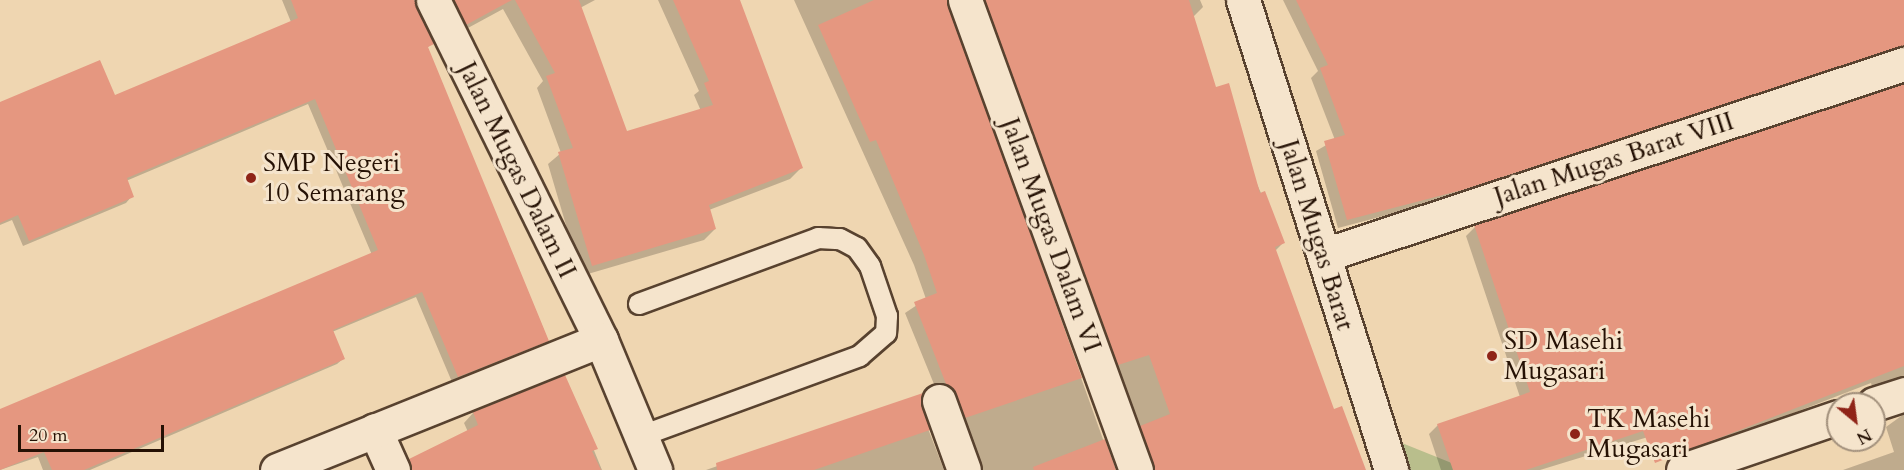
<!DOCTYPE html>
<style>
body{margin:0}
#map{position:relative;width:1904px;height:470px;overflow:hidden;background:#efd6b1;font-family:Cardo,serif}
div>[style]{position:absolute}
.green>*{inset:0;background:#b9be8c}
.shadow>*{inset:0;background:#0003}
.building>*{inset:0;background:#e59780}
.roads{filter:drop-shadow(2px 0 #58422f) drop-shadow(-2px 0 #58422f) drop-shadow(0 2px #58422f) drop-shadow(0 -2px #58422f)}
.service>*{height:20px;margin:-10px;padding:0 10px;transform-origin:10px;border-radius:10px;background:#f5e4cc}
.minor>*{height:33px;margin:-16.5px;padding:0 16.5px;transform-origin:16.5px;border-radius:16.5px;background:#f5e4cc}
.dots>*{width:16px;height:16px;translate:-50% -50%;box-sizing:border-box;border:3px solid #f5e4cc;border-radius:50%}
span{translate:-50% -50%;white-space:nowrap;text-align:center;line-height:1.15;-webkit-text-stroke:6px #f5e4cc;paint-order:stroke}
.street-label{font-size:26px;color:#251104}
.poi-label{font-size:26px;color:#251104}
.left{translate:0 -50%;text-align:left}
.north{position:absolute;left:1826px;top:392px;width:60px;height:60px;box-sizing:border-box;background:#f5e4cc;border:2px solid #a2907c;border-radius:50%;rotate:151deg;font-size:16px;font-weight:700;line-height:24px;text-align:center;color:#251104}
.north::after{content:'';display:block;margin:auto;width:21px;height:27px;background:#8f2418;clip-path:polygon(50% 0,100% 100%,50% 72%,0 100%)}
.scale{position:absolute;left:18px;top:425px;width:146px;height:27px;box-sizing:border-box;border:3px solid #251104;border-top:0;padding-left:8px;font-size:18px;line-height:21px;white-space:nowrap;color:#251104;-webkit-text-stroke:4px #f5e4cc;paint-order:stroke}
</style>
<div id="map">
<div class="green">
<div style="clip-path:polygon(1392px 439px,1469px 470px,1401px 470px)"></div>
</div>
<div class="shadow">
<div style="clip-path:polygon(282px 0,415px 0,432px 43px,427px 48px,548px 340px,452px 382px,416px 297px,332px 332px,344px 358px,337px 364px,90px 470px,43px 470px,38px 457px,0 470px,0 410px,372px 255px,308px 104px,126px 181px,132px 196px,126px 203px,23px 246px,12px 220px,0 225px,0 104px,114px 97px,291px 22px)"></div>
<div style="clip-path:polygon(436px 0,595px 0,580px 8px,626px 133px,701px 111px,694px 95px,699px 91px,658px 0,739px 0,801px 168px,790px 179px,709px 210px,715px 229px,704px 240px,581px 276px,548px 164px,561px 153px,537px 88px,543px 81px,503px 9px,455px 35px)"></div>
<div style="clip-path:polygon(794px 0,946px 0,1114px 470px,969px 470px,905px 313px,926px 299px,914px 265px)"></div>
<div style="clip-path:polygon(969px 0,1200px 0,1203px 7px,1193px 17px,1215px 89px,1283px 243px,1275px 251px,1333px 411px,1364px 470px,1143px 470px)"></div>
<div style="clip-path:polygon(1283px 0,1904px 0,1904px 58px,1452px 198px,1338px 228px,1316px 151px,1335px 140px,1311px 78px,1318px 71px)"></div>
<div style="clip-path:polygon(1904px 85px,1904px 387px,1873px 390px,1871px 383px,1700px 449px,1684px 426px,1540px 470px,1441px 470px,1429px 434px,1438px 425px,1520px 397px,1466px 236px,1475px 227px)"></div>
<div style="clip-path:polygon(564px 377px,602px 470px,400px 470px,468px 432px,464px 423px,473px 413px)"></div>
<div style="clip-path:polygon(921px 395px,920px 408px,944px 470px,706px 470px)"></div>
<div style="clip-path:polygon(1904px 414px,1904px 470px,1843px 470px,1894px 452px,1886px 427px)"></div>
</div>
<div class="building">
<div style="clip-path:polygon(291px 0,414px 0,434px 44px,428px 47px,549px 341px,458px 377px,422px 292px,333px 330px,345px 359px,84px 470px,52px 470px,44px 452px,0 470px,0 409px,378px 250px,315px 99px,127px 178px,134px 197px,29px 241px,18px 215px,0 223px,0 102px,100px 60px,115px 95px,298px 18px)"></div>
<div style="clip-path:polygon(454px 0,512px 0,466px 25px)"></div>
<div style="clip-path:polygon(515px 0,579px 0,627px 131px,713px 105px,704px 83px,709px 81px,673px 0,740px 0,803px 168px,709px 205px,716px 229px,592px 266px,558px 152px,573px 148px,546px 76px,555px 73px)"></div>
<div style="clip-path:polygon(874px 0,947px 0,1082px 378px,965px 418px,956px 394px,946px 384px,914px 302px,937px 293px,924px 255px,876px 140px,870px 142px,818px 25px)"></div>
<div style="clip-path:polygon(985px 0,1189px 0,1216px 87px,1229px 83px,1260px 193px,1265px 191px,1285px 243px,1275px 247px,1334px 409px,1342px 406px,1366px 470px,1154px 470px,1140px 426px,1170px 414px,1149px 355px,1118px 365px)"></div>
<div style="clip-path:polygon(1296px 0,1904px 0,1904px 46px,1462px 190px,1347px 220px,1324px 141px,1345px 135px,1320px 68px,1328px 65px)"></div>
<div style="clip-path:polygon(1904px 84px,1904px 366px,1655px 463px,1643px 431px,1526px 470px,1453px 470px,1437px 424px,1530px 392px,1474px 225px)"></div>
<div style="clip-path:polygon(565px 375px,598px 449px,592px 451px,601px 470px,411px 470px,409px 459px,478px 425px,473px 412px)"></div>
<div style="clip-path:polygon(923px 393px,930px 430px,814px 470px,717px 470px,716px 463px)"></div>
<div style="clip-path:polygon(1105px 439px,1116px 470px,1034px 470px,1033px 467px)"></div>
</div>
<div class="roads">
<div class="service">
<div style="left:639px;top:304px;width:191px;rotate:-20.2deg"></div>
<div style="left:818px;top:238px;width:22px;rotate:3deg"></div>
<div style="left:840px;top:239px;width:19px;rotate:28deg"></div>
<div style="left:857px;top:248px;width:22px;rotate:54deg"></div>
<div style="left:870px;top:266px;width:53px;rotate:71.2deg"></div>
<div style="left:887px;top:316px;width:17px;rotate:93deg"></div>
<div style="left:886px;top:333px;width:35px;rotate:139deg"></div>
<div style="left:860px;top:356px;width:233px;rotate:159.9deg"></div>
</div>
<div class="minor">
<div style="left:433px;top:0;width:379px;rotate:63.7deg"></div>
<div style="left:601px;top:340px;width:141px;rotate:67.4deg"></div>
<div style="left:965px;top:0;width:500px;rotate:70.01deg"></div>
<div style="left:1243px;top:0;width:493px;rotate:72.5deg"></div>
<div style="left:1324px;top:255px;width:611px;rotate:-18.23deg"></div>
<div style="left:939px;top:401px;width:73px;rotate:70.1deg"></div>
<div style="left:1874px;top:404px;width:32px;rotate:-18deg"></div>
<div style="left:375px;top:430px;width:44px;rotate:65.8deg"></div>
<div style="left:277px;top:470px;width:349px;rotate:-21.9deg"></div>
<div style="left:1683px;top:470px;width:164px;rotate:-18.9deg"></div>
</div>
</div>
<div class="dots">
<div style="left:251px;top:178px;background:#8f2418"></div>
<div style="left:1492px;top:356px;background:#8f2418"></div>
<div style="left:1575px;top:434px;background:#8f2418"></div>
</div>
<div class="street-label">
<span style="left:1614px;top:159px;rotate:-18deg">Jalan Mugas Barat VIII</span>
<span style="left:517px;top:170px;rotate:64deg">Jalan Mugas Dalam II</span>
<span style="left:1051px;top:235px;rotate:70deg">Jalan Mugas Dalam VI</span>
<span style="left:1317px;top:235px;rotate:73deg">Jalan Mugas Barat</span>
</div>
<div class="poi-label">
<span class="left" style="left:263px;top:178px">SMP Negeri<br>10 Semarang</span>
<span class="left" style="left:1504px;top:356px">SD Masehi<br>Mugasari</span>
<span class="left" style="left:1587px;top:434px">TK Masehi<br>Mugasari</span>
</div>
<div class="north">N</div>
<div class="scale">20 m</div>
</div>
